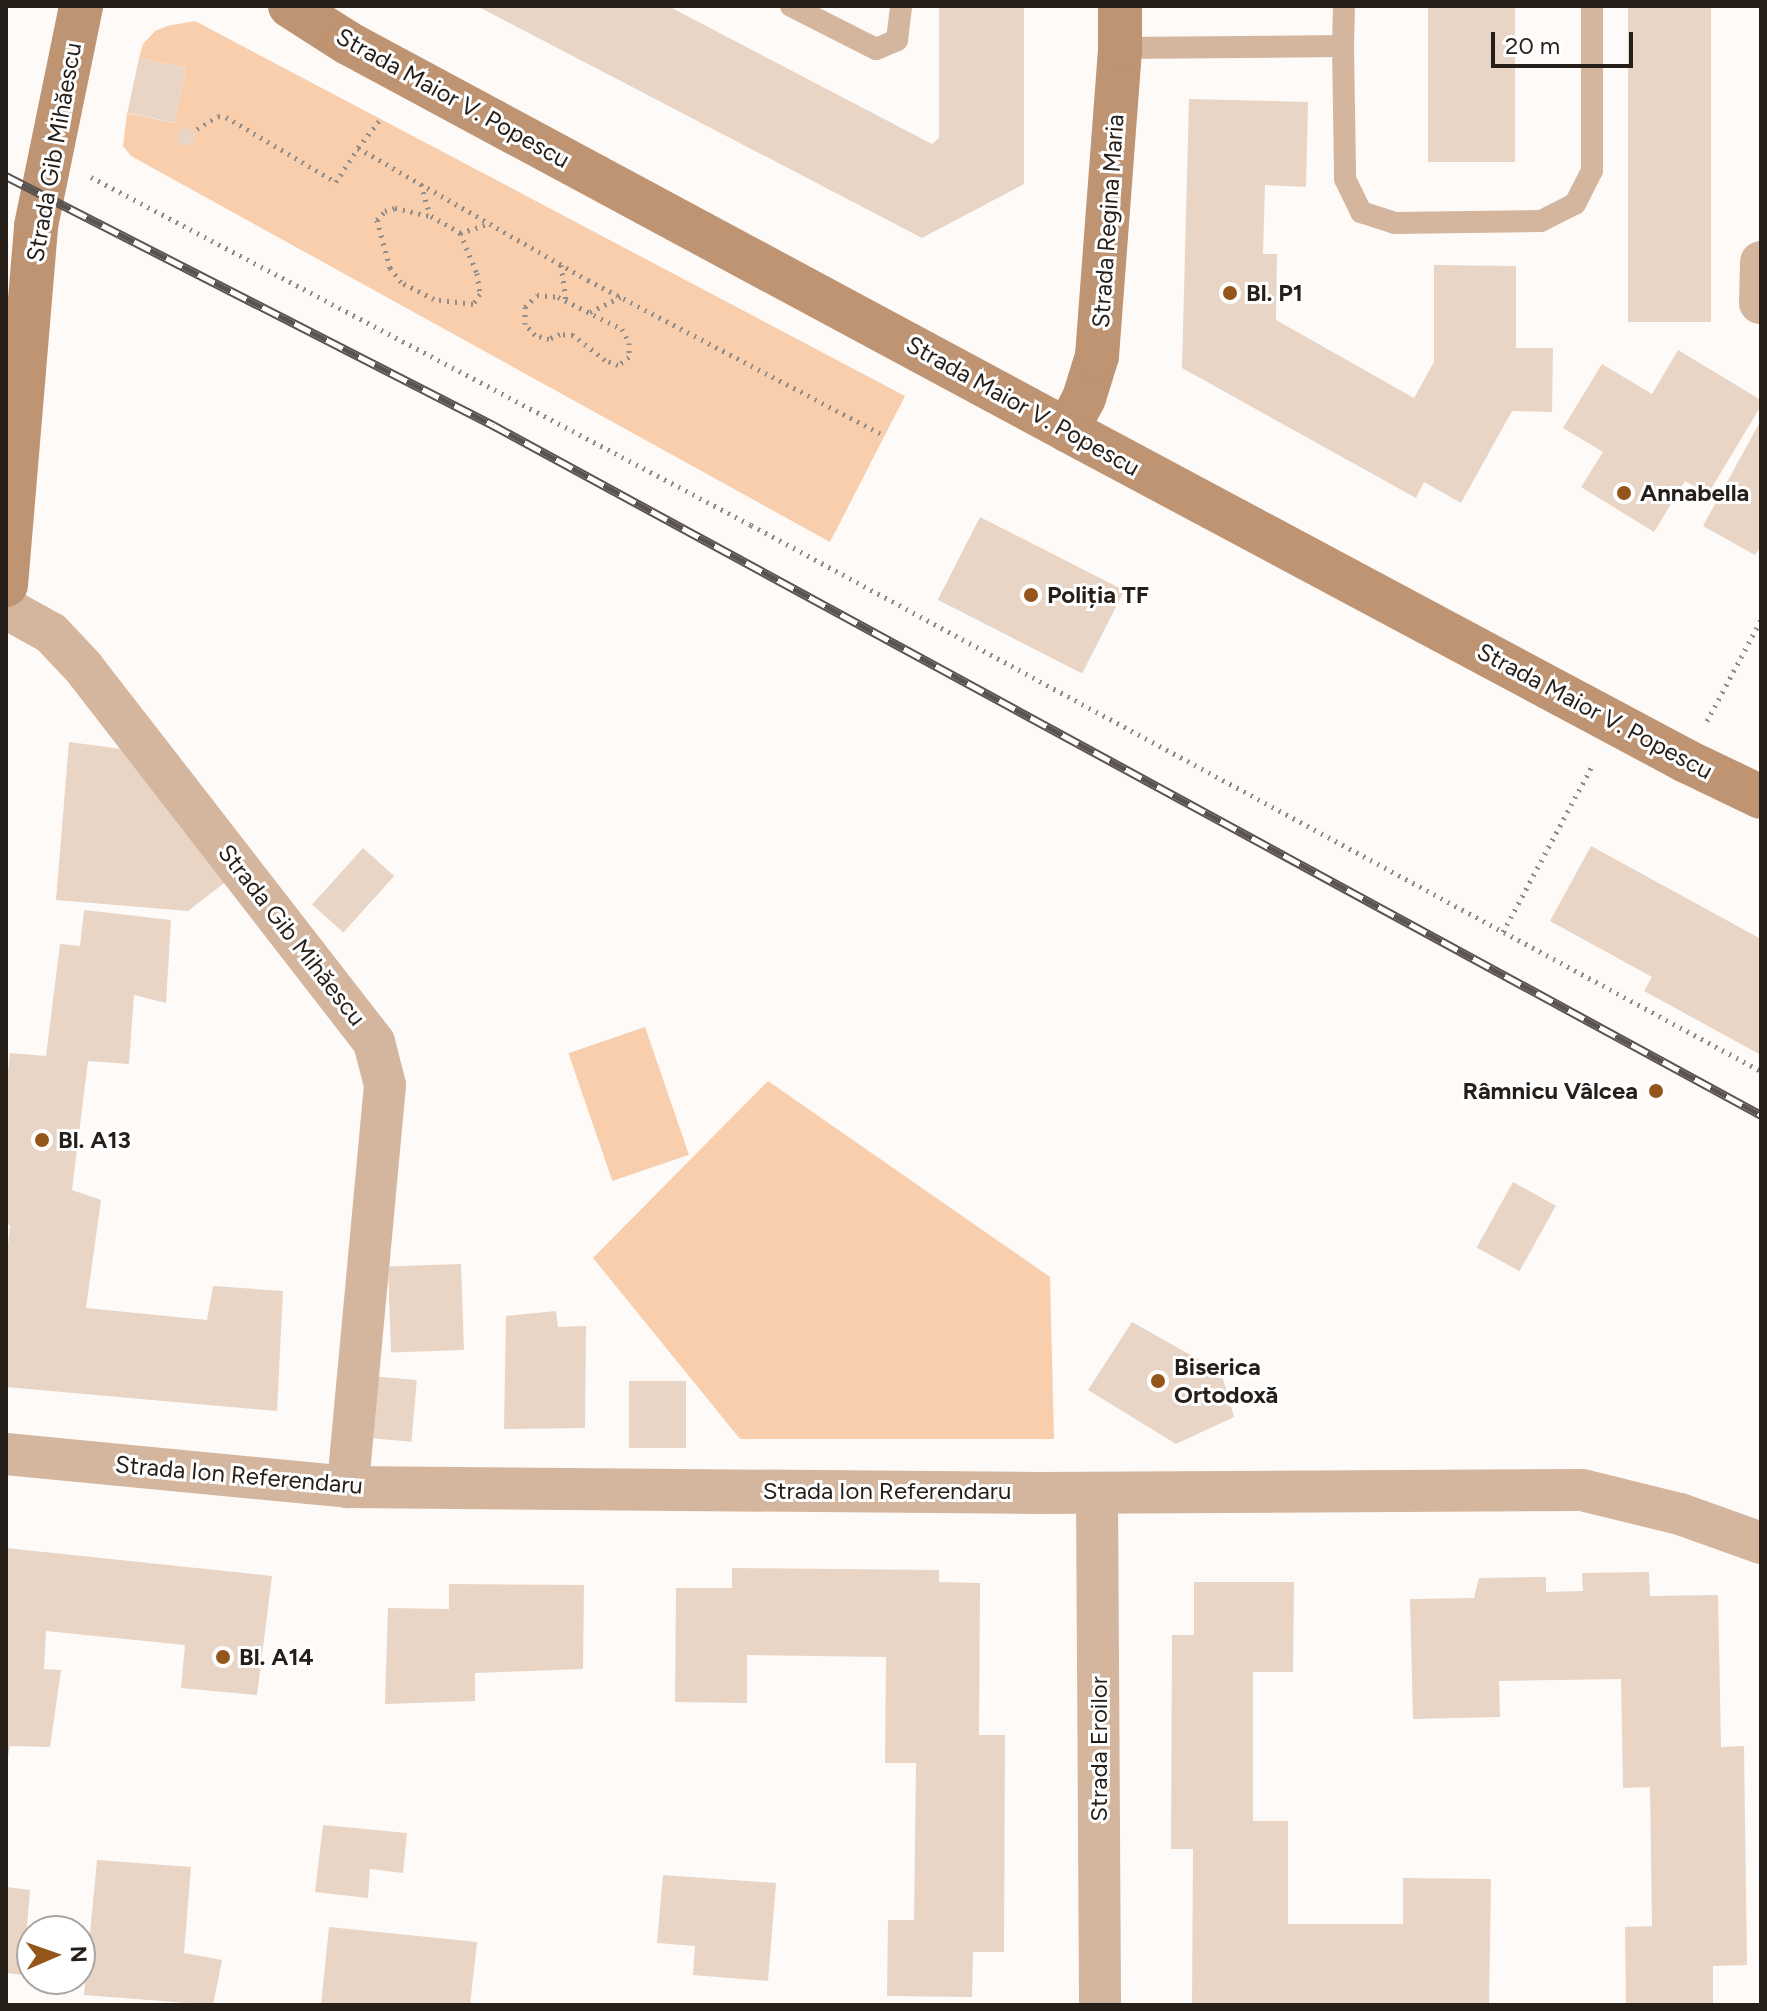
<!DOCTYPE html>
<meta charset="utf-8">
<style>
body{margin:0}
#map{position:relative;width:1767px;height:2011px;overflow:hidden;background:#fefaf7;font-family:Figtree,sans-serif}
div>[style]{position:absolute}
.green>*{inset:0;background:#f9ceac;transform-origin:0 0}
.building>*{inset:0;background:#e9d5c6;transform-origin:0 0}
.round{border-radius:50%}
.path>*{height:5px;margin-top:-2.5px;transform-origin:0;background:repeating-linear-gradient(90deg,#928c88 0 2px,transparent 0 8px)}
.service>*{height:22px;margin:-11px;padding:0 11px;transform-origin:11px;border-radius:11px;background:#d4b69f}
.minor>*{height:42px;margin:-21px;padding:0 21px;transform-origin:21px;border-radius:21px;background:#d4b69f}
.secondary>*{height:44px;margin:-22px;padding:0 22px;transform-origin:22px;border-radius:22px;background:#bf9472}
.rail>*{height:9px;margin-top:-4.5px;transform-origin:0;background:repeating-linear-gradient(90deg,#fff 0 18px,#5a534f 0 36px);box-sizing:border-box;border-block:2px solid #5a534f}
.dots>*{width:22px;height:22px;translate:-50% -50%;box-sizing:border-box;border:4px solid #fff;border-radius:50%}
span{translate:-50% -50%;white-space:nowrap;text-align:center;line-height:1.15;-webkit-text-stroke:6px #fff;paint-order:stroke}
.street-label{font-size:24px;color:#261e19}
.poi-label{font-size:24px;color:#261e19;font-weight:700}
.left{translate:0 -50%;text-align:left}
.right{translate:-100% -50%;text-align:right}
.frame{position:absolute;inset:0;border:8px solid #261e19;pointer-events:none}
.north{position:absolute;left:16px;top:1915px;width:80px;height:80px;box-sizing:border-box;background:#fff;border:2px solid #a8a5a3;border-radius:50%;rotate:88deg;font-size:22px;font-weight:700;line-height:32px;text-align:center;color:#261e19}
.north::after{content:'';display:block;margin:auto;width:28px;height:36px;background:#94561a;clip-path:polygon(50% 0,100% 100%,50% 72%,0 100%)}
.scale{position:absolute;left:1491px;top:32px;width:142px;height:36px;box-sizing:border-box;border:4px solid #261e19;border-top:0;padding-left:10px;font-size:24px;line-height:28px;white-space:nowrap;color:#261e19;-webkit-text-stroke:6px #fff;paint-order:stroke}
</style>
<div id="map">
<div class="green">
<div style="clip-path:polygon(195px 21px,905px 396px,830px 542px,131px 156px,123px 146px,127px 113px,174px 123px,186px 68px,139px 58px,143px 44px,155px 31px,167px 26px)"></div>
<div style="left:645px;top:1027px;width:135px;height:81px;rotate:71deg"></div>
<div style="clip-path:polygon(768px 1081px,1050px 1277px,1054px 1439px,740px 1439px,593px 1258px)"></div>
</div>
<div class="building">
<div style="clip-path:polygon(477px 6px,668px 6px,932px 144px,939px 138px,939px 6px,1024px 6px,1024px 184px,922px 238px)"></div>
<div style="left:1428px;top:6px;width:87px;height:156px"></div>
<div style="left:1628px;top:6px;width:83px;height:316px"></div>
<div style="left:139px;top:58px;width:48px;height:56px;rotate:12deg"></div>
<div style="clip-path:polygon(1189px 99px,1308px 102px,1306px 187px,1265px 185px,1263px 254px,1277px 254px,1276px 320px,1414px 398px,1434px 362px,1434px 265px,1516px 266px,1516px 348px,1553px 348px,1552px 412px,1512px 411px,1461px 503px,1424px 482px,1416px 498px,1182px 368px)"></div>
<div class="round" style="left:177px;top:128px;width:18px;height:18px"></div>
<div style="clip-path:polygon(1678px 350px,1761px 400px,1761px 406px,1708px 494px,1685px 481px,1654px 532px,1581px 487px,1603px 452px,1563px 428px,1602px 364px,1652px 394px)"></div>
<div style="clip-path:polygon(1761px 420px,1761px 546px,1755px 555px,1703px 526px)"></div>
<div style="left:980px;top:517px;width:162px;height:93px;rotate:27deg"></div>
<div style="clip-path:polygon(69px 742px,129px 750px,228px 880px,188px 911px,56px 900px)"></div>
<div style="clip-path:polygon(1591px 846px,1761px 939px,1761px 1055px,1644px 991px,1652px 977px,1550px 921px)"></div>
<div style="left:363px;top:848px;width:42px;height:76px;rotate:42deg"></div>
<div style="clip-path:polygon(84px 910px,171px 920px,166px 1003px,134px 995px,129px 1064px,88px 1061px,72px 1190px,101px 1200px,86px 1308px,207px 1320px,213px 1286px,283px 1291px,277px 1411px,6px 1387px,6px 1265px,10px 1225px,6px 1224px,6px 1090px,10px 1053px,46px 1056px,60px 944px,80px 946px)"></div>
<div style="left:1513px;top:1182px;width:49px;height:75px;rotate:29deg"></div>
<div style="left:461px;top:1264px;width:86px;height:73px;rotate:88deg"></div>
<div style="clip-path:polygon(556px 1311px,558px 1327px,586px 1326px,585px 1428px,504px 1429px,506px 1316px)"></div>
<div style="clip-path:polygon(1132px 1322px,1221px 1372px,1234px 1417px,1176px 1444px,1088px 1390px)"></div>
<div style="left:371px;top:1376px;width:46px;height:62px;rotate:5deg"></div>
<div style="left:629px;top:1381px;width:57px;height:67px"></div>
<div style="clip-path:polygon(6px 1548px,272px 1576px,257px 1695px,181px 1688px,185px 1645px,46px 1631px,44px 1669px,61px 1670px,50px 1747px,10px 1746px,6px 1766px)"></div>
<div style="clip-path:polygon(732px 1568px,939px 1570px,939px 1582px,980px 1583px,979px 1735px,1005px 1735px,1004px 1952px,973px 1952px,972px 1997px,887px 1996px,888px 1920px,914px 1920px,916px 1763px,885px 1763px,886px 1657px,747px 1655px,747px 1703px,675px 1702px,676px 1588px,732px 1588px)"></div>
<div style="clip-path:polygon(1649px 1572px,1650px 1596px,1718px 1595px,1721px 1747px,1744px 1746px,1747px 1965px,1713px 1966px,1713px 2005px,1626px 2005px,1625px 1927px,1652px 1926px,1650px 1787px,1623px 1788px,1621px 1679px,1499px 1681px,1500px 1717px,1413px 1719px,1410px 1599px,1474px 1598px,1479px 1578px,1546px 1577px,1546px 1592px,1583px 1591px,1582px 1573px)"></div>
<div style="clip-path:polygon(1194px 1582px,1294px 1582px,1293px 1672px,1253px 1672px,1253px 1821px,1288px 1821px,1288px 1924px,1403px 1924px,1403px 1878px,1491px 1879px,1489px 2005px,1192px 2004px,1193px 1849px,1171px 1849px,1172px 1635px,1194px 1635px)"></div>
<div style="clip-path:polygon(449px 1584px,584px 1585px,583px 1669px,475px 1673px,475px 1701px,385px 1704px,388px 1608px,449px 1609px)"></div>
<div style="clip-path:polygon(323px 1825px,407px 1833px,403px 1873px,370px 1869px,368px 1898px,315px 1892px)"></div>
<div style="clip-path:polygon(97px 1860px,191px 1867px,184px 1953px,222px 1960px,213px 2005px,84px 1995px)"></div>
<div style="clip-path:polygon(663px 1875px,776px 1883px,768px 1981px,693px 1975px,695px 1946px,657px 1943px)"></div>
<div style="clip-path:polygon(6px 1887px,30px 1890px,23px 1975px,6px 1973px)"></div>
<div style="clip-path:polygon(329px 1927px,477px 1942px,470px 2005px,321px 2005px)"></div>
</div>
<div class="path">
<div style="left:379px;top:121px;width:34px;rotate:128deg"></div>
<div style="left:358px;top:148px;width:265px;rotate:29.9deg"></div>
<div style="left:588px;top:280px;width:331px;rotate:27.7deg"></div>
<div style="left:197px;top:129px;width:25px;rotate:-32deg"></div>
<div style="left:218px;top:116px;width:8px;rotate:7deg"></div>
<div style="left:226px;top:117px;width:128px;rotate:30.6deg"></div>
<div style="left:336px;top:182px;width:40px;rotate:-57.1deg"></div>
<div style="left:91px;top:177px;width:746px;rotate:27.8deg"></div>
<div style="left:751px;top:525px;width:1148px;rotate:28.4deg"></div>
<div style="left:421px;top:184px;width:32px;rotate:74deg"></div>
<div style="left:395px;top:208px;width:37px;rotate:13deg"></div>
<div style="left:431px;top:216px;width:34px;rotate:30deg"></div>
<div style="left:460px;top:233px;width:43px;rotate:67deg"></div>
<div style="left:477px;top:273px;width:21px;rotate:82deg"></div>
<div style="left:480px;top:294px;width:12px;rotate:125deg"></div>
<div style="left:473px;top:304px;width:39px;rotate:-173deg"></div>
<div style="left:434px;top:299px;width:37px;rotate:-153deg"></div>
<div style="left:401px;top:282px;width:18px;rotate:-128deg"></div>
<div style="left:390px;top:268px;width:50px;rotate:-105.2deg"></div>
<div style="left:377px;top:220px;width:12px;rotate:-48deg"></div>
<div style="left:385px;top:211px;width:10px;rotate:-17deg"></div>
<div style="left:460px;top:233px;width:32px;rotate:-18deg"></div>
<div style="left:561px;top:265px;width:36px;rotate:82deg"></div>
<div style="left:537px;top:295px;width:21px;rotate:5deg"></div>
<div style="left:558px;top:297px;width:72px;rotate:26.6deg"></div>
<div style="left:622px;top:329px;width:16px;rotate:63deg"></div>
<div style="left:629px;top:343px;width:14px;rotate:90deg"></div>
<div style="left:629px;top:357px;width:14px;rotate:144deg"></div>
<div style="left:618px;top:365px;width:14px;rotate:-159deg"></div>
<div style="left:605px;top:360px;width:41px;rotate:-142deg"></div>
<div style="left:573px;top:335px;width:13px;rotate:-176deg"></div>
<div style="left:560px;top:334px;width:12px;rotate:156deg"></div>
<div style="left:549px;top:339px;width:15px;rotate:-164deg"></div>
<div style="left:535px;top:335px;width:15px;rotate:-132deg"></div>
<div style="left:525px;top:324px;width:17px;rotate:-90deg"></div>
<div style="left:525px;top:307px;width:17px;rotate:-45deg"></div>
<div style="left:590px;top:312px;width:34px;rotate:-26deg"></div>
<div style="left:1707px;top:721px;width:115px;rotate:-61.9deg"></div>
<div style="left:1503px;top:932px;width:191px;rotate:-61.8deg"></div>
</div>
<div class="service">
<div style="left:791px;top:6px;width:95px;rotate:26.8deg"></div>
<div style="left:876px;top:49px;width:23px;rotate:-23deg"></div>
<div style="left:897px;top:40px;width:34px;rotate:-83deg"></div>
<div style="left:1343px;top:46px;width:40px;rotate:-88.6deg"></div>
<div style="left:1120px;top:48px;width:223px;rotate:-0.5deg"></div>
<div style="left:1343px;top:46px;width:133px;rotate:89.1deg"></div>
<div style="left:1345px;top:179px;width:37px;rotate:64deg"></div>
<div style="left:1361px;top:212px;width:35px;rotate:18deg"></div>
<div style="left:1394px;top:223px;width:147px;rotate:-0.8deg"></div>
<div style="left:1541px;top:221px;width:38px;rotate:-27deg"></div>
<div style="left:1575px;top:204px;width:37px;rotate:-63deg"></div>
<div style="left:1592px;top:171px;width:165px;rotate:-90deg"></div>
</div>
<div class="minor">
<div style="left:1760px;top:303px;width:41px;rotate:-88.6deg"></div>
<div style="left:6px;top:608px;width:51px;rotate:29.1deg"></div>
<div style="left:51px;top:633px;width:47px;rotate:46.7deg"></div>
<div style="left:83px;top:667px;width:475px;rotate:52.2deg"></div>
<div style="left:374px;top:1042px;width:44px;rotate:75.7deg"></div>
<div style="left:385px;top:1085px;width:404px;rotate:95.3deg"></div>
<div style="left:6px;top:1454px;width:344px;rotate:5.5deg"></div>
<div style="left:348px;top:1487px;width:690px;rotate:0.5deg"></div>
<div style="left:1038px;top:1493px;width:544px;rotate:-0.32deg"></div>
<div style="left:1582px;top:1490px;width:101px;rotate:13.8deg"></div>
<div style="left:1680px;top:1514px;width:86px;rotate:19.7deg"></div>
<div style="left:1097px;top:1493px;width:512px;rotate:89.66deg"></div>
</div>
<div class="secondary">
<div style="left:290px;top:6px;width:69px;rotate:32.5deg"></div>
<div style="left:348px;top:43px;width:817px;rotate:28.29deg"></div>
<div style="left:1067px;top:430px;width:702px;rotate:28.13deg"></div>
<div style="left:1686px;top:761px;width:83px;rotate:25.6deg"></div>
<div style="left:1067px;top:430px;width:36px;rotate:-62deg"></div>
<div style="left:1084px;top:398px;width:44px;rotate:-72.8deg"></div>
<div style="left:1097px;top:356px;width:309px;rotate:-85.7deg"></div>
<div style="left:1120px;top:48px;width:42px;rotate:-90deg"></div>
<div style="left:6px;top:585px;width:360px;rotate:-85.2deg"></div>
<div style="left:36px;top:226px;width:225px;rotate:-78.4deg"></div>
</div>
<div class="rail">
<div style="left:6px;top:176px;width:547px;rotate:27.08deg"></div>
<div style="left:493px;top:425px;width:1444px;rotate:28.55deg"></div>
</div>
<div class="dots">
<div style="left:1230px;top:293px;background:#94561a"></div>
<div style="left:1624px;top:493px;background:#94561a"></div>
<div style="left:1031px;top:595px;background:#94561a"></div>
<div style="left:1656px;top:1091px;background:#94561a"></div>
<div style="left:42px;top:1140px;background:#94561a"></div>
<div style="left:1158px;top:1381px;background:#94561a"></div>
<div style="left:223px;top:1657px;background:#94561a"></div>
</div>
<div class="street-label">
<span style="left:453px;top:98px;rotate:29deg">Strada Maior V. Popescu</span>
<span style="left:54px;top:152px;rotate:-80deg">Strada Gib Mihăescu</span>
<span style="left:1108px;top:221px;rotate:-86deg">Strada Regina Maria</span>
<span style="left:1023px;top:406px;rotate:29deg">Strada Maior V. Popescu</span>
<span style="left:1595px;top:711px;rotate:28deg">Strada Maior V. Popescu</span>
<span style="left:292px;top:935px;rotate:52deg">Strada Gib Mihăescu</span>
<span style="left:239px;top:1475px;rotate:5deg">Strada Ion Referendaru</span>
<span style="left:887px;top:1491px">Strada Ion Referendaru</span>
<span style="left:1099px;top:1749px;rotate:-90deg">Strada Eroilor</span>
</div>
<div class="poi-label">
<span class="left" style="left:1246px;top:293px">Bl. P1</span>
<span class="left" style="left:1640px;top:493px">Annabella</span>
<span class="left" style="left:1047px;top:595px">Poliția TF</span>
<span class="right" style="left:1638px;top:1091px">Râmnicu Vâlcea</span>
<span class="left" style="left:58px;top:1140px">Bl. A13</span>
<span class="left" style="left:1174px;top:1381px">Biserica<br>Ortodoxă</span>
<span class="left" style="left:239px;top:1657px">Bl. A14</span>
</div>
<div class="frame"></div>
<div class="north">N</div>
<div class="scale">20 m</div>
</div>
